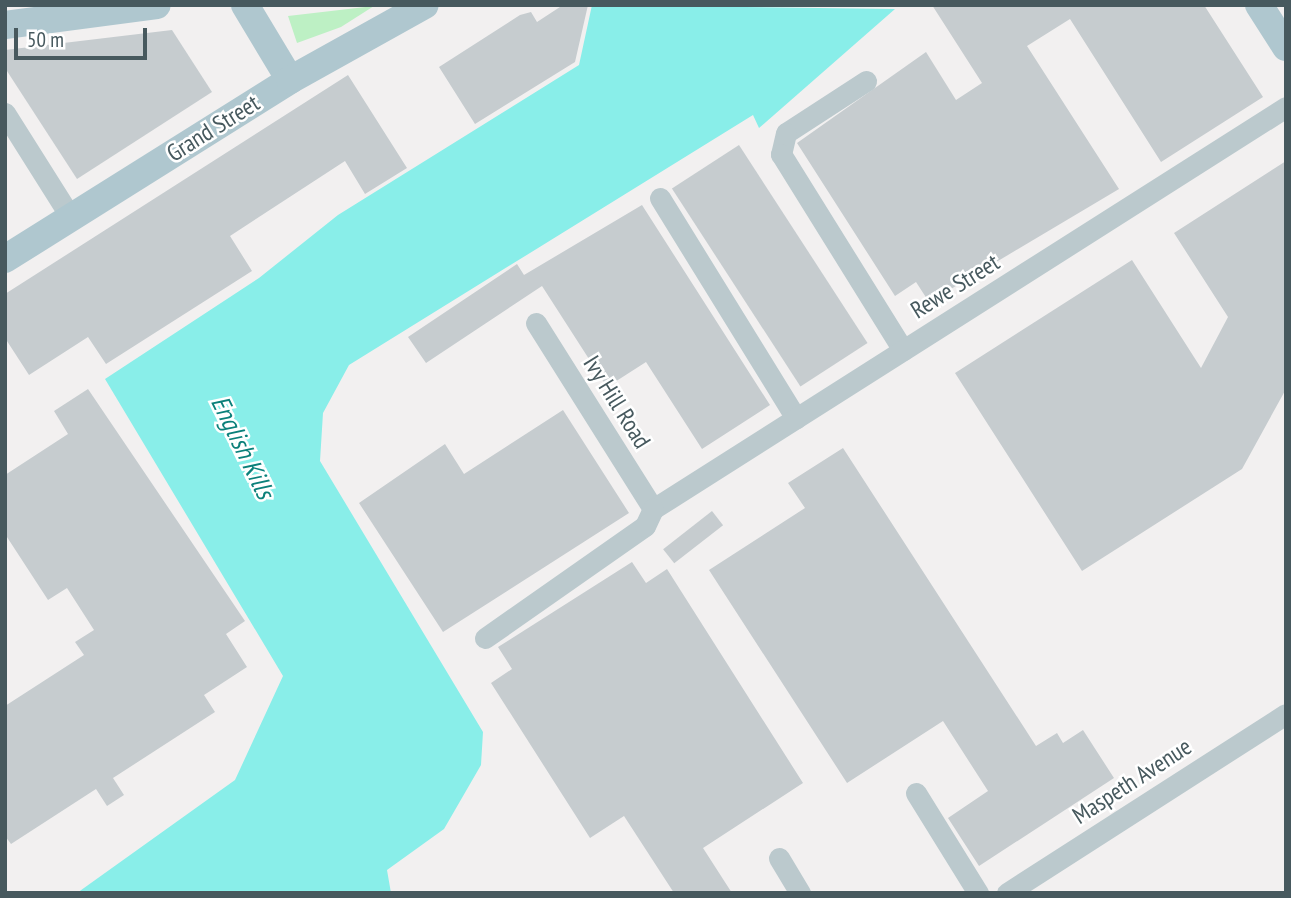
<!DOCTYPE html>
<style>
body{margin:0}
#map{position:relative;width:1291px;height:898px;overflow:hidden;background:#f2f0f0;font-family:"PT Sans Narrow",sans-serif}
div>[style]{position:absolute}
.green>*{inset:0;background:#bdf0c4}
.water>*{inset:0;background:#89eee9}
.building>*{inset:0;background:#c6cccf;transform-origin:0 0}
.minor>*{height:21px;margin:-10.5px;padding:0 10.5px;transform-origin:10.5px;border-radius:10.5px;background:#bbc9cd}
.major>*{height:28px;margin:-14px;padding:0 14px;transform-origin:14px;border-radius:14px;background:#afc7cf}
span{translate:-50% -50%;white-space:nowrap;text-align:center;line-height:1.15;-webkit-text-stroke:5px #fff;paint-order:stroke}
.street-label{font-size:24px;color:#47595e}
.water-label{font-size:26px;color:#0b807a;font-style:italic}
.frame{position:absolute;inset:0;border:7px solid #47595e;pointer-events:none}
.scale{position:absolute;left:14px;top:28px;width:133px;height:32px;box-sizing:border-box;border:4px solid #47595e;border-top:0;padding-left:9px;font-size:21px;line-height:24px;white-space:nowrap;color:#47595e;-webkit-text-stroke:5px #fff;paint-order:stroke}
</style>
<div id="map">
<div class="green">
<div style="clip-path:polygon(374px 6px,341px 27px,297px 43px,288px 16px)"></div>
</div>
<div class="water">
<div style="clip-path:polygon(592px 5px,895px 9px,759px 128px,753px 115px,349px 365px,323px 413px,320px 461px,483px 732px,481px 765px,444px 829px,387px 870px,391px 893px,77px 893px,235px 780px,283px 676px,105px 379px,259px 278px,338px 215px,579px 65px)"></div>
</div>
<div class="building">
<div style="clip-path:polygon(563px 5px,588px 5px,575px 62px,475px 124px,439px 67px,520px 15px,531px 12px,537px 22px)"></div>
<div style="clip-path:polygon(932px 5px,1204px 5px,1263px 97px,1161px 162px,1070px 19px,1027px 46px,1119px 189px,929px 302px,916px 282px,895px 296px,797px 143px,926px 52px,956px 100px,982px 83px)"></div>
<div style="clip-path:polygon(172px 30px,212px 92px,77px 179px,5px 68px,5px 50px)"></div>
<div style="clip-path:polygon(348px 75px,407px 168px,365px 194px,345px 161px,230px 236px,252px 271px,106px 364px,88px 337px,29px 375px,5px 338px,5px 294px)"></div>
<div style="left:739px;top:145px;width:236px;height:80px;rotate:57deg"></div>
<div style="clip-path:polygon(1286px 161px,1286px 389px,1242px 469px,1082px 571px,955px 373px,1132px 260px,1201px 368px,1228px 317px,1174px 233px)"></div>
<div style="clip-path:polygon(642px 205px,770px 405px,702px 449px,646px 362px,607px 387px,542px 286px,426px 363px,408px 337px,517px 264px,524px 275px)"></div>
<div style="clip-path:polygon(88px 389px,245px 621px,226px 634px,247px 667px,204px 695px,215px 712px,113px 778px,124px 795px,107px 806px,96px 789px,11px 844px,5px 836px,5px 706px,84px 655px,75px 642px,94px 630px,67px 588px,48px 600px,5px 534px,5px 475px,68px 434px,54px 411px)"></div>
<div style="clip-path:polygon(563px 410px,629px 513px,443px 632px,359px 503px,445px 444px,464px 474px)"></div>
<div style="clip-path:polygon(843px 448px,1036px 746px,1057px 733px,1063px 743px,1083px 730px,1114px 778px,979px 866px,948px 818px,988px 791px,943px 721px,847px 783px,709px 570px,805px 508px,788px 483px)"></div>
<div style="left:712px;top:511px;width:18px;height:62px;rotate:52deg"></div>
<div style="clip-path:polygon(632px 562px,646px 583px,667px 569px,803px 783px,703px 848px,732px 893px,674px 893px,624px 816px,590px 838px,491px 683px,512px 669px,498px 647px)"></div>
</div>
<div class="minor">
<div style="left:866px;top:81px;width:95px;rotate:147deg"></div>
<div style="left:786px;top:133px;width:22px;rotate:103deg"></div>
<div style="left:781px;top:154px;width:231px;rotate:58.1deg"></div>
<div style="left:5px;top:113px;width:124px;rotate:57.8deg"></div>
<div style="left:660px;top:198px;width:259px;rotate:58.3deg"></div>
<div style="left:536px;top:323px;width:220px;rotate:57.8deg"></div>
<div style="left:653px;top:509px;width:750px;rotate:-32.42deg"></div>
<div style="left:485px;top:638px;width:195px;rotate:-35deg"></div>
<div style="left:645px;top:526px;width:19px;rotate:-65deg"></div>
<div style="left:916px;top:793px;width:118px;rotate:58.2deg"></div>
<div style="left:779px;top:858px;width:41px;rotate:59deg"></div>
<div style="left:1007px;top:893px;width:331px;rotate:-32.7deg"></div>
</div>
<div class="major">
<div style="left:245px;top:5px;width:87px;rotate:59deg"></div>
<div style="left:1259px;top:5px;width:50px;rotate:57.3deg"></div>
<div style="left:5px;top:25px;width:153px;rotate:-7.5deg"></div>
<div style="left:5px;top:259px;width:337px;rotate:-32.1deg"></div>
<div style="left:290px;top:80px;width:154px;rotate:-29.1deg"></div>
</div>
<div class="street-label">
<span style="left:213px;top:128px;rotate:-32deg">Grand Street</span>
<span style="left:955px;top:286px;rotate:-32deg">Rewe Street</span>
<span style="left:617px;top:402px;rotate:58deg">Ivy Hill Road</span>
<span style="left:1132px;top:781px;rotate:-33deg">Maspeth Avenue</span>
</div>
<div class="water-label">
<span style="left:243px;top:447px;rotate:64deg">English Kills</span>
</div>
<div class="frame"></div>
<div class="scale">50 m</div>
</div>
